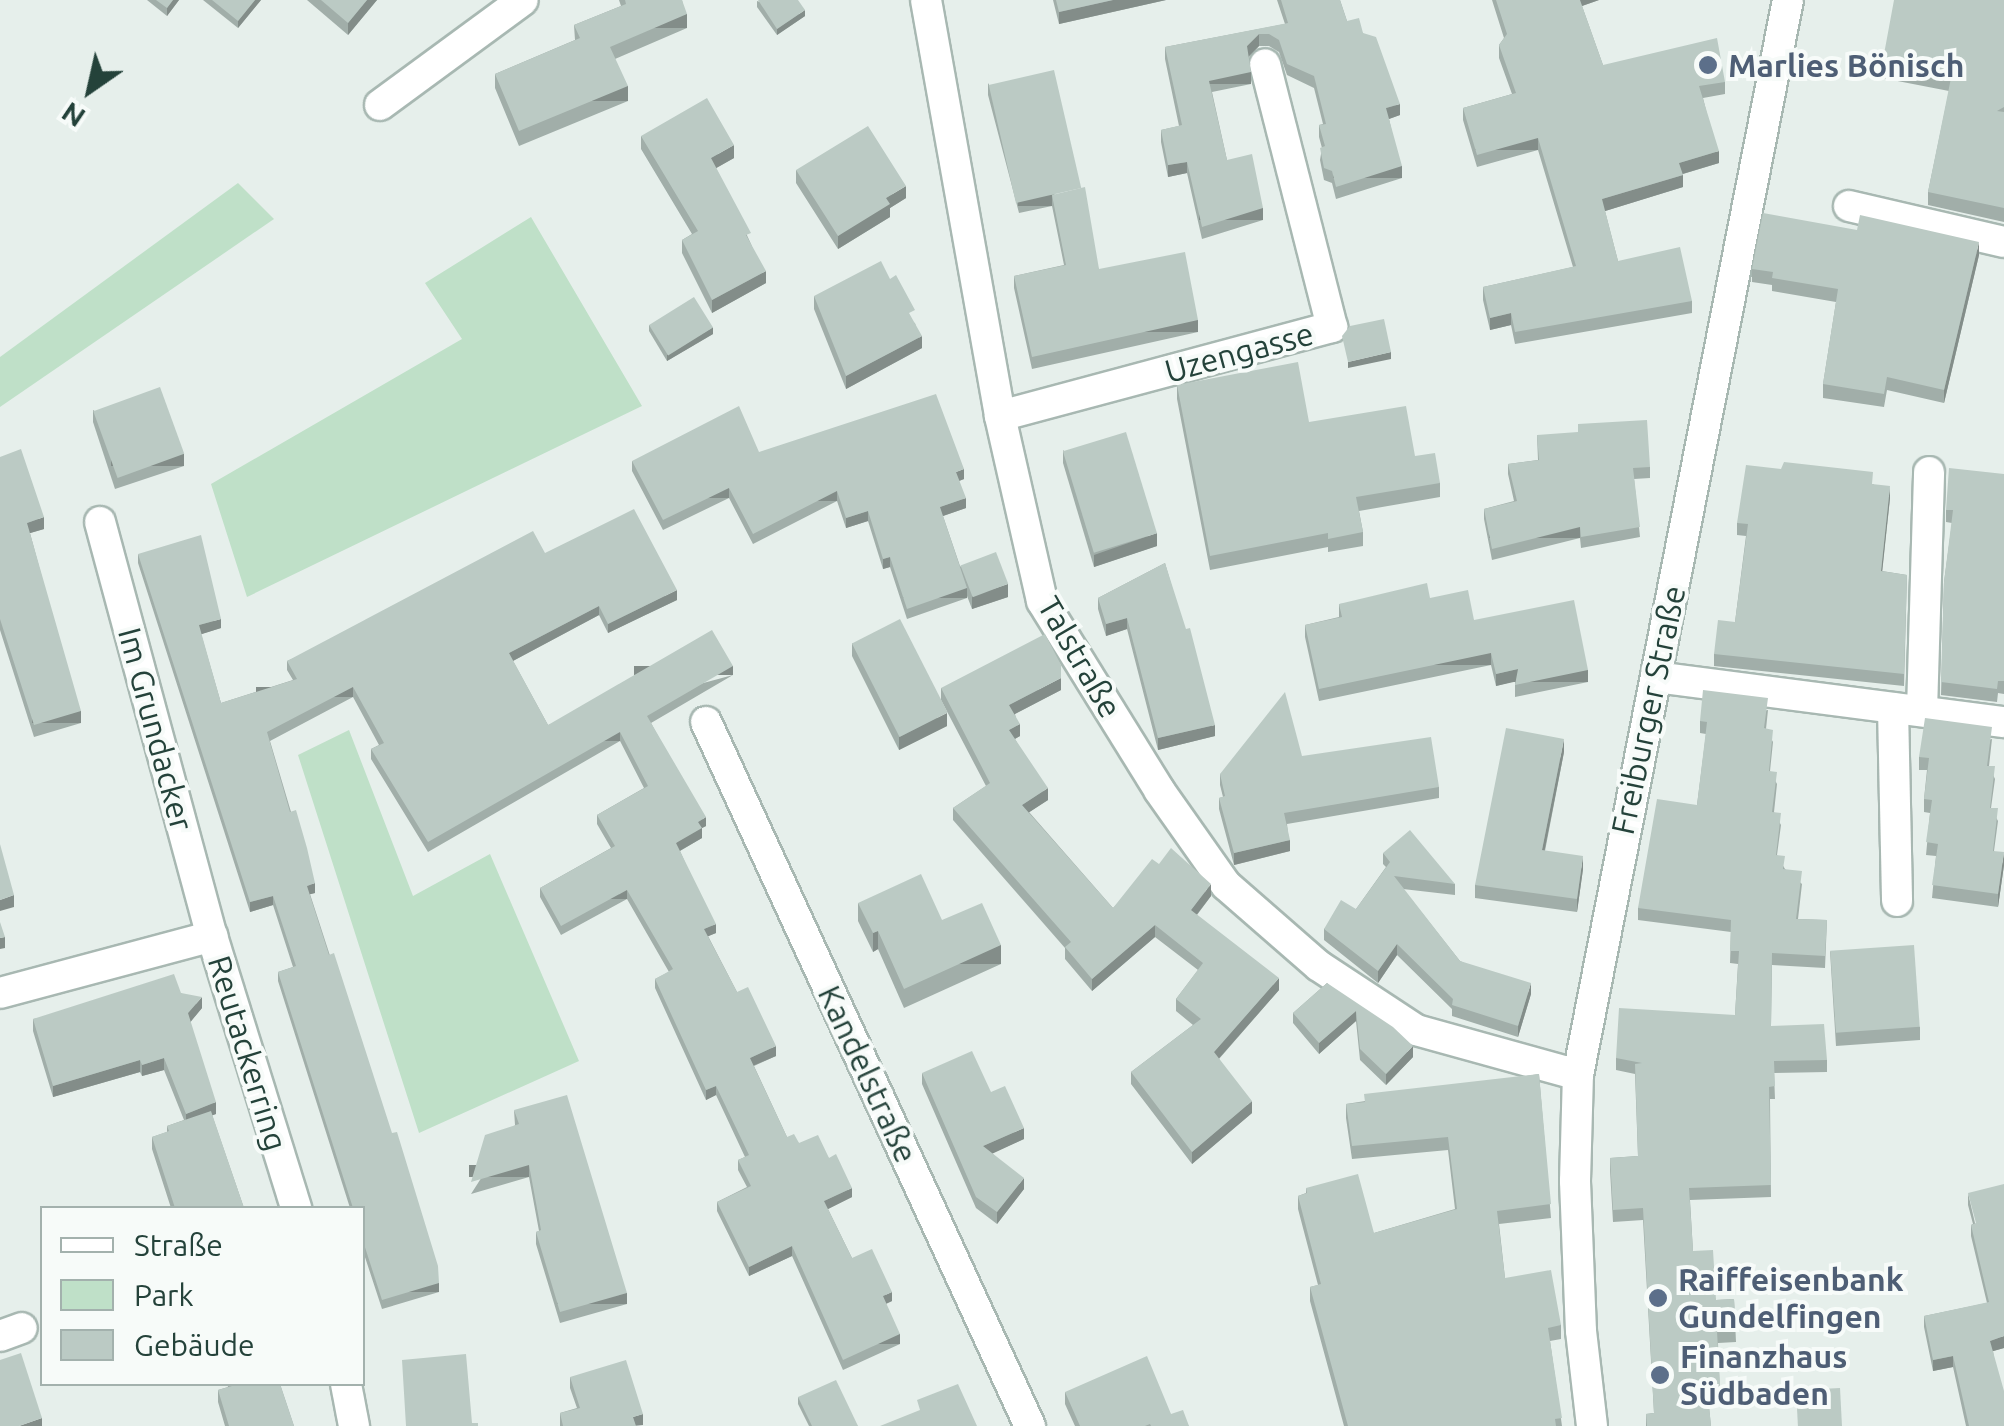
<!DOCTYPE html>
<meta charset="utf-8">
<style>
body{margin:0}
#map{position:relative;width:2004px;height:1426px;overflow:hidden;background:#e6efeb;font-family:Ubuntu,sans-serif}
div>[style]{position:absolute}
.green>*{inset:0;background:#bfe0c8}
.roads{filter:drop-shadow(2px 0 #a8b8b2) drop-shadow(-2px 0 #a8b8b2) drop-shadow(0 2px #a8b8b2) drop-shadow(0 -2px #a8b8b2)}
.minor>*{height:30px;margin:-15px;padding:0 15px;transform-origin:15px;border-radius:15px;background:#fff}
.wall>*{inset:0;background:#a1aea9}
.shaded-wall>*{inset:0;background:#838d89;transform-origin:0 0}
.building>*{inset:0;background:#bbcac4;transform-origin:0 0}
.dots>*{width:28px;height:28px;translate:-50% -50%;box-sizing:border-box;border:5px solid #f7fbf9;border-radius:50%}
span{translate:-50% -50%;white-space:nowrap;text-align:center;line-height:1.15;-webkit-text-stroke:8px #f7fbf9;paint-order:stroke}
.service-label{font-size:32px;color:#4e5e75;font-weight:700}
.left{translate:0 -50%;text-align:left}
.street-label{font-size:32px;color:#24423a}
.legend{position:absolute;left:40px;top:1206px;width:325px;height:180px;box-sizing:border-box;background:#f7fbf9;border:2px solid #a3b1ad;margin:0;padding:12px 18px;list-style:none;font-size:30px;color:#24423a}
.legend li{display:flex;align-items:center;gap:20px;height:50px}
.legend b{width:50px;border:2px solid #a3b1ad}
.north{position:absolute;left:40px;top:40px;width:100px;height:100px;-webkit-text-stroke:8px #f7fbf9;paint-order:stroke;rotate:214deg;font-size:28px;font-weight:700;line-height:40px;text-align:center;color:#24423a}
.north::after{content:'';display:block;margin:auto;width:35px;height:45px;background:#24423a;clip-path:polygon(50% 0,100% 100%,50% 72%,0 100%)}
</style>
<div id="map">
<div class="green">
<div style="clip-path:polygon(238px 183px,274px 219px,0 407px,0 357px)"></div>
<div style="clip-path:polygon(531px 217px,642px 406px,247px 597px,211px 484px,462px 339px,425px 283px)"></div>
<div style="clip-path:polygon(349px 730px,413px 896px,490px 854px,579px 1061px,419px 1133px,298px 755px)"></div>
</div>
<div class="roads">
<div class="minor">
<div style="left:926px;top:0;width:423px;rotate:79.9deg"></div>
<div style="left:1000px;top:416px;width:190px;rotate:77.2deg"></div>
<div style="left:1042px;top:601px;width:222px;rotate:58.2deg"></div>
<div style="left:1159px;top:790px;width:116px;rotate:54.8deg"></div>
<div style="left:1226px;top:885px;width:123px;rotate:41.1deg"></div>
<div style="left:1319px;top:966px;width:116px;rotate:33.4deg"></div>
<div style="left:1416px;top:1030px;width:168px;rotate:15.5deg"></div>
<div style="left:380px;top:105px;width:177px;rotate:-36.3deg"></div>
<div style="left:1849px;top:206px;width:159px;rotate:13.1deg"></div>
<div style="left:1000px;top:416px;width:344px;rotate:-15deg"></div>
<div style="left:1332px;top:327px;width:271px;rotate:-104.3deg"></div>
<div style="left:100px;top:522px;width:429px;rotate:74.9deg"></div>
<div style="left:1656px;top:677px;width:351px;rotate:7.4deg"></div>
<div style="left:1893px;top:708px;width:193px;rotate:88.8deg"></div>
<div style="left:1922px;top:711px;width:239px;rotate:-88.3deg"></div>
<div style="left:706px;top:722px;width:775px;rotate:65.29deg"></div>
<div style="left:0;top:993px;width:220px;rotate:-15deg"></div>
<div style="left:212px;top:936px;width:285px;rotate:72.8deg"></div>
<div style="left:0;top:1336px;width:23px;rotate:-20deg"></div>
<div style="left:346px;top:1384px;width:43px;rotate:79.2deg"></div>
<div style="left:1592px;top:1426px;width:96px;rotate:-96.6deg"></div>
<div style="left:1581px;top:1331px;width:150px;rotate:-92.3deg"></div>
<div style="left:1575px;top:1181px;width:106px;rotate:-88.4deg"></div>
<div style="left:1578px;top:1075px;width:1095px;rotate:-78.95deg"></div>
</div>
</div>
<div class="wall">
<div style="clip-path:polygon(147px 0,179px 0,167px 16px)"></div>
<div style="clip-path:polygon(203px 0,261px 0,238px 28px)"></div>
<div style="clip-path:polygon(307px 0,377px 0,348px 35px)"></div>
<div style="clip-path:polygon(619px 0,682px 0,687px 28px,615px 59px,628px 101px,519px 146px,495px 88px,495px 74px,575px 40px,574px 25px,621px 6px)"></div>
<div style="clip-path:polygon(1053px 0,1166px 0,1059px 24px)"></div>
<div style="clip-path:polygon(1277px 0,1340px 0,1347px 21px,1363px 33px,1400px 115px,1389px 119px,1402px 178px,1336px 199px,1332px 183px,1324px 180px,1320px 160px,1322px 148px,1319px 137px,1319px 125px,1323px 124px,1314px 88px,1287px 75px,1279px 52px,1269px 46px,1259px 46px,1249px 57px,1251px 84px,1212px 92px,1227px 160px,1263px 220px,1202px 239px,1187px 173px,1168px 177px,1161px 142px,1161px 130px,1179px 126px,1165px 59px,1165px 47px,1285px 24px)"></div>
<div style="clip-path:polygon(1492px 0,1599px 0,1582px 6px,1603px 65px,1725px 82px,1725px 94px,1703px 98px,1719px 163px,1683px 174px,1683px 187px,1605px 211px,1618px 261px,1692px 301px,1692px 313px,1515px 344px,1511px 325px,1490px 330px,1483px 300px,1483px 287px,1573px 267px,1538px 150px,1477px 167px,1463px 120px,1463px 108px,1512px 94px,1499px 58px,1499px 45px,1504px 38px)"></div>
<div style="clip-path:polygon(2004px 0,2004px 222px,1928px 205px,1928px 192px,1949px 91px,1882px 78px,1882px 65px)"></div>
<div style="clip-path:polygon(757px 1px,805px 16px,777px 35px,757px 7px)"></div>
<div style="clip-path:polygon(988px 83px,1099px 269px,1198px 332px,1032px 369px,1014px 288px,1014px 276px,1064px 265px,1052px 206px,1019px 213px,988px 95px)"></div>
<div style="clip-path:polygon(641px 136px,734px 158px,716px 168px,751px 244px,766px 283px,712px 313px,682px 253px,682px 240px,692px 234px,641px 149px)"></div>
<div style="clip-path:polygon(796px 170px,906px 198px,890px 208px,890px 217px,838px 249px,796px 183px)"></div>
<div style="clip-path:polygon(1979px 255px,1944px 403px,1887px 390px,1884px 407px,1823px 398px,1823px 384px,1836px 302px,1772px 291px,1772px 285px,1752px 282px,1752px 269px)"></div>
<div style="clip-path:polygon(814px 296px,915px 323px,922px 348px,846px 389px,814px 309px)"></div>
<div style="clip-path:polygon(649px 325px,713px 334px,667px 361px,649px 331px)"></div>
<div style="clip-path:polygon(1177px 385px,1309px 422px,1415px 456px,1440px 483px,1440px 497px,1359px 511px,1363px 532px,1363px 546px,1328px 552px,1328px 547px,1210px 570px,1177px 399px)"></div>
<div style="clip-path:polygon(93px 410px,184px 466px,115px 489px,93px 422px)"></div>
<div style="clip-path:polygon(1537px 435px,1650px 467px,1650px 478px,1634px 479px,1640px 537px,1581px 548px,1580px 538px,1492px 560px,1484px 519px,1484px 509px,1514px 501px,1508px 474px,1508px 464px,1538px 460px)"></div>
<div style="clip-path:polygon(1063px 450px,1157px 546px,1094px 567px,1063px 463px)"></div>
<div style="clip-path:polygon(759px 452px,964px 479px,959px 481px,966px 508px,943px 516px,960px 566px,1008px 597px,972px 609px,967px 596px,967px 598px,907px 619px,890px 567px,883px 569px,868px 521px,846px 528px,837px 501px,753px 544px,729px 498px,663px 530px,632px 471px,632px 461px)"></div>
<div style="clip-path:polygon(0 457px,44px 529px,30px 533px,81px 723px,34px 737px,0 630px)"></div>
<div style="clip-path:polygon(2004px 474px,2004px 694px,1998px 693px,1997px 702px,1941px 695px,1944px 582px,1952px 523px,1946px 522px,1946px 510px)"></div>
<div style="clip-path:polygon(1873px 484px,1890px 498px,1882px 571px,1907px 575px,1904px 686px,1714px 666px,1714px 654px,1735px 622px,1746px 536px,1737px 535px,1737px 523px)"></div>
<div style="clip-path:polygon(545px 553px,677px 600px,608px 633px,599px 615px,513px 661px,548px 725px,733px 675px,651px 723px,706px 826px,702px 828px,702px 838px,680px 851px,716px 933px,708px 936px,737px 992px,776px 1056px,754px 1066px,787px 1137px,829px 1158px,852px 1197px,828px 1209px,852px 1258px,892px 1301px,886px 1304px,900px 1344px,843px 1370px,792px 1256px,749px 1276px,717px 1211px,717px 1202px,747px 1187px,738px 1170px,738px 1160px,745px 1157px,716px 1095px,706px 1100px,655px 988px,655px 979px,669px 972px,627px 899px,561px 935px,540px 897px,540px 888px,611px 848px,597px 824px,597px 815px,644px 788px,620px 741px,428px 852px,371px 759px,371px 749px,379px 745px,353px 697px,270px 741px,315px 893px,310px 894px,439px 1292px,382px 1309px,362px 1248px,362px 1208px,350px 1208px,278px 981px,278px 972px,293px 967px,273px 905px,250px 912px,138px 563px,138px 554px,221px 628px,201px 634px,221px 703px,293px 680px,287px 670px,287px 661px)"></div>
<div style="clip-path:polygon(1165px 563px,1215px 736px,1158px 750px,1127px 629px,1106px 636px,1098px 609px,1098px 598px)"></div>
<div style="clip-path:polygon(1430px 598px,1474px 620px,1588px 682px,1515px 697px,1515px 681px,1496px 686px,1491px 665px,1319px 701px,1305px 637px,1305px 625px,1339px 617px,1339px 604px)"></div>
<div style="clip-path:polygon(852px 643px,947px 726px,899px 750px,852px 656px)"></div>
<div style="clip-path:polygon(941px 688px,1061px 690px,1015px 714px,1020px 736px,1015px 739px,1048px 800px,1029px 812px,1113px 908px,1159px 864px,1211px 896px,1197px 915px,1279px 990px,1219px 1059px,1252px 1113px,1192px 1164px,1131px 1084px,1131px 1072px,1193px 1025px,1176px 1011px,1176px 999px,1198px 970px,1155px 937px,1092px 991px,1065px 959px,1065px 948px,953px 820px,953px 808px,986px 786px,941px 700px)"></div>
<div style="clip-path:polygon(1768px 710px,1766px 729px,1773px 742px,1770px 771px,1777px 784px,1774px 812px,1781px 825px,1777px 855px,1785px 869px,1802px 884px,1798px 919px,1827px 920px,1825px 968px,1772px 965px,1771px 1026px,1827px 1060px,1827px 1072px,1774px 1073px,1775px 1099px,1770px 1099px,1771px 1197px,1690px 1200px,1693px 1251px,1716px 1300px,1734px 1299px,1736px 1342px,1718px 1343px,1720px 1397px,1708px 1398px,1711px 1426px,1646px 1426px,1646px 1414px,1654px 1413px,1643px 1220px,1613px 1222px,1610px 1170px,1610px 1158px,1638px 1156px,1635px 1074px,1616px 1070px,1616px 1058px,1735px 1015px,1738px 964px,1730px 963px,1731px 932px,1638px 920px,1638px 908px,1697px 805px,1706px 734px,1700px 733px,1700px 721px)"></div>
<div style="clip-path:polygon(1992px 739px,1989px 766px,1995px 779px,1991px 808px,1998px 821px,1994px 851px,2004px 865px,1998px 907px,1932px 898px,1936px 856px,1926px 855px,1930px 813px,1924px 812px,1924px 799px,1927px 770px,1919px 770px,1919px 757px)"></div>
<div style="clip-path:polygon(1564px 752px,1545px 851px,1583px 869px,1577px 912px,1475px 898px,1475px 885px)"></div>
<div style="clip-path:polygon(1302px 756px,1439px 787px,1439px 798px,1287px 824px,1290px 851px,1234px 865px,1219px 809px,1219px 798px,1223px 797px,1220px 785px,1220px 774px)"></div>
<div style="clip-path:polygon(1383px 853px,1455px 884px,1455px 895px,1403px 889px,1460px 961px,1531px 994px,1518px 1037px,1452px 1016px,1452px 1009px,1397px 955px,1378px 983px,1324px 940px,1324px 929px,1356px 909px,1386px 867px,1383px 864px)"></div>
<div style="clip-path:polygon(858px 903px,942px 920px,1001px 964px,904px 1008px,878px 949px,873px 952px,858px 921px)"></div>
<div style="clip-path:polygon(1830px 951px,1920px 1027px,1920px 1040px,1836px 1046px)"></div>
<div style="clip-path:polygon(1327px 983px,1413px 1057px,1386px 1085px,1360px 1060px,1356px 1021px,1319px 1054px,1293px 1023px,1293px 1013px)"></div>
<div style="clip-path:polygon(181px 993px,202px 1008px,190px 1022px,216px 1114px,212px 1115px,244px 1208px,171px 1208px,152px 1149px,152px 1137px,167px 1132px,167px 1126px,184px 1120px,164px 1070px,142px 1076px,140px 1072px,53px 1097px,33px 1031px,33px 1019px)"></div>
<div style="clip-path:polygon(922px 1073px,1024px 1139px,992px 1153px,1024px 1189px,997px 1224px,976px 1208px,922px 1084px)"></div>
<div style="clip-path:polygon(1539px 1074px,1551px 1218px,1499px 1224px,1505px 1278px,1561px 1325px,1561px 1339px,1550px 1341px,1562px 1426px,1344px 1426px,1310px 1301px,1310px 1287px,1318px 1285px,1298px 1209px,1298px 1196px,1306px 1193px,1306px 1188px,1374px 1233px,1455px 1209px,1448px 1150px,1352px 1159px,1346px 1118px,1346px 1104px)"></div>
<div style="clip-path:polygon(514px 1110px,627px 1304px,560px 1323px,536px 1244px,536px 1232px,539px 1231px,529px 1177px,471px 1194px,515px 1125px)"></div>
<div style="clip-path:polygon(1968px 1193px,2004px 1348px,1993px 1351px,2004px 1426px,1966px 1426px,1953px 1367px,1933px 1371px,1924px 1327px,1924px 1316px,1987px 1303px,1971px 1236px,1971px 1225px,1973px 1224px,1968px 1205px)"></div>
<div style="clip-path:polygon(570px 1377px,643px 1425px,560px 1426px,560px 1413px,577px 1408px,570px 1388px)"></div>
<div style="clip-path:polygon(227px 1384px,280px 1384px,294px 1426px,225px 1426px,218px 1402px,218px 1390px,228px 1387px)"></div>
<div style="clip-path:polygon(1065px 1392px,1171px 1414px,1189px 1426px,1075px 1426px,1065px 1404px)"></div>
<div style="clip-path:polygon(798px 1397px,858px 1426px,809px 1426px,798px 1404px)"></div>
</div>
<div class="shaded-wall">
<div style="clip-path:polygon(173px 0,179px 0,167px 16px,167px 8px)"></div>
<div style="clip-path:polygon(255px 0,261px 0,238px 28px,238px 21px)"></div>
<div style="clip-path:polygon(367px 0,377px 0,348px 35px,348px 23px)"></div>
<div style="clip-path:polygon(1113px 0,1166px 0,1059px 24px,1059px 12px)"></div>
<div style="clip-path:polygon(1579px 0,1599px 0,1579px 7px)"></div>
<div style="clip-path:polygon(805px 10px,805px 16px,777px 35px,777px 29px)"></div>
<div style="left:687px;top:14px;width:14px;height:84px;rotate:90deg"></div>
<div style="clip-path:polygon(1259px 34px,1259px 46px,1247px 58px,1247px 46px)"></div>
<div style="left:1251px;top:72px;width:12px;height:43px;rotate:90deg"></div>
<div style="left:628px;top:86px;width:15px;height:118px;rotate:90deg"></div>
<div style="clip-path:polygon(1400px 104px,1400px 115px,1386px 120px,1386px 108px)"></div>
<div style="left:1538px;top:138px;width:12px;height:63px;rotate:90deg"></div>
<div style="clip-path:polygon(734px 145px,734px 158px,711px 171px,711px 158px)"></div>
<div style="clip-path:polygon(1719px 151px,1719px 163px,1679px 175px,1679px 163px)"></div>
<div style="clip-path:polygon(1187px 162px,1187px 173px,1168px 177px,1168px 165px)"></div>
<div style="left:1402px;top:166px;width:12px;height:69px;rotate:90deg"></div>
<div style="clip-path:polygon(1683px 175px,1683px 187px,1602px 212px,1602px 199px)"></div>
<div style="clip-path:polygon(906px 186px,906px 198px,890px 208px,890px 217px,838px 249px,838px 236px,886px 198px)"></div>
<div style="left:1052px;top:195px;width:11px;height:34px;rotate:90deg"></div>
<div style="left:1263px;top:208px;width:12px;height:64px;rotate:90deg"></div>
<div style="clip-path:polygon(1979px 242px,1979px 255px,1944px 403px,1944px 390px)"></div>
<div style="clip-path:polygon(766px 271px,766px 283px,712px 313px,712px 300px)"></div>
<div style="clip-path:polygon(1511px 313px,1511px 325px,1490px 330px,1490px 318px)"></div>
<div style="left:1198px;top:320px;width:12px;height:170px;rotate:90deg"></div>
<div style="clip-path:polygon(713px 327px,713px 334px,667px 361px,667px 355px)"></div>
<div style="clip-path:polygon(922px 336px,922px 348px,846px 389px,846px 376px)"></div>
<div style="clip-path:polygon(1391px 352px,1391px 359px,1348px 368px,1348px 362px)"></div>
<div style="left:184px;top:454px;width:12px;height:73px;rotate:90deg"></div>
<div style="clip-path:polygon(964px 469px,964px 479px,956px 482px,956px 472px)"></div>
<div style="clip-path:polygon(1890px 486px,1890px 498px,1881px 583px,1881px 571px)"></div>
<div style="left:729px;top:488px;width:10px;height:73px;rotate:90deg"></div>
<div style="left:837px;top:491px;width:10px;height:94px;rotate:90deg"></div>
<div style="clip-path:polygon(966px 498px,966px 508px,940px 517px,940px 507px)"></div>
<div style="clip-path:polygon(868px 511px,868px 521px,846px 528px,846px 518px)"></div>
<div style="clip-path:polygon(44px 517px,44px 529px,27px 534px,27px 523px)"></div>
<div style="left:1580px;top:527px;width:11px;height:91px;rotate:90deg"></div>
<div style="clip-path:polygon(1157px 533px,1157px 546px,1094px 567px,1094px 555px)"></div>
<div style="clip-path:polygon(890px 557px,890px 567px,883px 569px,883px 559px)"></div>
<div style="clip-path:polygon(1008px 584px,1008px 597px,972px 609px,972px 596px)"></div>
<div style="left:967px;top:588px;width:10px;height:64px;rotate:90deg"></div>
<div style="clip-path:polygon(677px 590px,677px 600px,608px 633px,608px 624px)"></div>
<div style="clip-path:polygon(599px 606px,599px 615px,509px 663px,509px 653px)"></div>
<div style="clip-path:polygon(1127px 618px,1127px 629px,1106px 636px,1106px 624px)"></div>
<div style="clip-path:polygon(221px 619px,221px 628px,199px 635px,199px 625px)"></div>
<div style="left:1491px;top:653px;width:12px;height:176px;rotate:90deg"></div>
<div style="left:733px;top:666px;width:9px;height:99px;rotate:90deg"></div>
<div style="clip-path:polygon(1518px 669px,1518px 681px,1496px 686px,1496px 674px)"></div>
<div style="left:1588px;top:670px;width:12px;height:75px;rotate:90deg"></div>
<div style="clip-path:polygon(1061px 678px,1061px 690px,1009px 717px,1009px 705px)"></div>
<div style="left:353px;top:687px;width:10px;height:97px;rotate:90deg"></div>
<div style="left:81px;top:711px;width:12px;height:49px;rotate:90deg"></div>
<div style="clip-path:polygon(947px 713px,947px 726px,899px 750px,899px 737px)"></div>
<div style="clip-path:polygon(1020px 724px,1020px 736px,1009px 742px,1009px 730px)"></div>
<div style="clip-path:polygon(1215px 725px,1215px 736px,1158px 750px,1158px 738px)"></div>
<div style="left:620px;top:732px;width:9px;height:221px;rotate:90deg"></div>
<div style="clip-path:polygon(1564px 739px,1564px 752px,1542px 863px,1542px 850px)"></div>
<div style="clip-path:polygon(1048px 788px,1048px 800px,1022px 817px,1022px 805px)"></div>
<div style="clip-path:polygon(706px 817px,706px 826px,702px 828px,702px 838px,676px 853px,676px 843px,698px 822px)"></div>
<div style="clip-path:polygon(1290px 840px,1290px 851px,1234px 865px,1234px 853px)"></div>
<div style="clip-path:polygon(2004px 852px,2004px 865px,1998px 907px,1998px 894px)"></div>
<div style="clip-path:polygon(1583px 856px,1583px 869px,1577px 912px,1577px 899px)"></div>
<div style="clip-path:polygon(315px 883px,315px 893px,307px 895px,307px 886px)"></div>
<div style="clip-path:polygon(1211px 884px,1211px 896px,1191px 922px,1191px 910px)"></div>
<div style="left:627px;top:890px;width:9px;height:75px;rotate:90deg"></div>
<div style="clip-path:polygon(14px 895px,14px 907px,0 911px,0 900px)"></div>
<div style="clip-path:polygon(273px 896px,273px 905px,250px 912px,250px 902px)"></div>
<div style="clip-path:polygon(716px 924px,716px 933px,704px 938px,704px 929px)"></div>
<div style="clip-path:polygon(1155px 925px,1155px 937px,1092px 991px,1092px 979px)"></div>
<div style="clip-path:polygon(878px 931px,878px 949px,873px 952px,873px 933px)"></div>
<div style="clip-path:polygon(5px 937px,5px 948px,0 949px,0 938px)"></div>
<div style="clip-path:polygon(1397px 944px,1397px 955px,1378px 983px,1378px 971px)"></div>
<div style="left:1001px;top:945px;width:19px;height:107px;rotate:90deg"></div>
<div style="clip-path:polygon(1279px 978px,1279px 990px,1214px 1064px,1214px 1052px)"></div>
<div style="clip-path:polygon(1531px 983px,1531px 994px,1518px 1037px,1518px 1026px)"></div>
<div style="clip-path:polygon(202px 997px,202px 1008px,188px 1025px,188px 1013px)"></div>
<div style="clip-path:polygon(1356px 1011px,1356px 1021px,1319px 1054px,1319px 1043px)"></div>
<div style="clip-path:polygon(776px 1046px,776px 1056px,750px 1067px,750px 1058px)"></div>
<div style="clip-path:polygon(1413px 1046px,1413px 1057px,1386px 1085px,1386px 1074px)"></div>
<div style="clip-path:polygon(164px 1058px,164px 1070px,142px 1076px,142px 1065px)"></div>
<div style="clip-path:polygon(140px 1060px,140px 1072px,53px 1097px,53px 1086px)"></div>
<div style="clip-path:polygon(716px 1086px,716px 1095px,706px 1100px,706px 1090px)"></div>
<div style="clip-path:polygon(1252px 1101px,1252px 1113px,1192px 1164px,1192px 1152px)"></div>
<div style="clip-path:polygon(216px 1102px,216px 1114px,186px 1125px,186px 1114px)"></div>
<div style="clip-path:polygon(1024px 1128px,1024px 1139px,983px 1158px,983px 1146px)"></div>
<div style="left:529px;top:1165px;width:12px;height:60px;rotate:90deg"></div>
<div style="clip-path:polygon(1024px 1178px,1024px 1189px,997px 1224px,997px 1212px)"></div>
<div style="clip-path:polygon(852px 1188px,852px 1197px,824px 1211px,824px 1201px)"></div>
<div style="clip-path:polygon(792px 1246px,792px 1256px,749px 1276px,749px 1267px)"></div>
<div style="left:439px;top:1283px;width:9px;height:59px;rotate:90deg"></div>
<div style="clip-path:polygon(892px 1292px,892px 1301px,883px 1305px,883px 1296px)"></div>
<div style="left:627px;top:1293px;width:11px;height:70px;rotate:90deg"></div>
<div style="left:900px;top:1334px;width:10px;height:63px;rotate:90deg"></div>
<div style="clip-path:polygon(2004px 1336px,2004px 1348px,1990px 1352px,1990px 1341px)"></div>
<div style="clip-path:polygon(1953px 1356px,1953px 1367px,1933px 1371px,1933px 1360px)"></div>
<div style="clip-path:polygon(643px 1414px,643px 1425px,633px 1426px,633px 1417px)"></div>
<div style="clip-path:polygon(42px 1418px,42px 1426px,19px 1426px)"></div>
</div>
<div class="building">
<div style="clip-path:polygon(156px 0,173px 0,167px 8px)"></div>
<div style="clip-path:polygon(212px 0,255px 0,238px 21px)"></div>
<div style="clip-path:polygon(321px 0,367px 0,348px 23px)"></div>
<div style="clip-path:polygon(625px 0,682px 0,687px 14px,610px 47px,628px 86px,519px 131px,495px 74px,580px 38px,574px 25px,626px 4px)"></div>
<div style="clip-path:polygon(758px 0,798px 0,805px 10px,777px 29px)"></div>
<div style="clip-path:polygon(1056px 0,1113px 0,1059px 12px)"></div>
<div style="clip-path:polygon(1281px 0,1340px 0,1347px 21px,1359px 18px,1363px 33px,1376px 37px,1400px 104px,1386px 108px,1402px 166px,1336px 187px,1332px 171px,1324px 168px,1320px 148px,1325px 146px,1319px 125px,1326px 124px,1314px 76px,1287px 64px,1279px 40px,1269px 34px,1259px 34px,1247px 46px,1251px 72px,1209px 81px,1227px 160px,1252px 154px,1263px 208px,1202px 227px,1187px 162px,1168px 165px,1161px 130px,1182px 125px,1165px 47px,1288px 23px)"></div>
<div style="clip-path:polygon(1496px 0,1580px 0,1603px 65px,1717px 38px,1725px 82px,1699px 86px,1719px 151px,1679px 163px,1683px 175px,1602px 199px,1618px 261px,1680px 247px,1692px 301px,1515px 332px,1511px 313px,1490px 318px,1483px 287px,1576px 266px,1538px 138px,1477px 155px,1463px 108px,1516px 93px,1499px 45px,1507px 34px)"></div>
<div style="clip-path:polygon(1894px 0,2004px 0,2004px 107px,1997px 111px,2004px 112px,2004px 208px,1928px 192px,1951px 78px,1882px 65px)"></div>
<div style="left:1054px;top:70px;width:121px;height:67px;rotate:77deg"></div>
<div style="clip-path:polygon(707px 98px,734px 145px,711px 158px,751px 233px,746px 235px,766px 271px,712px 300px,682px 240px,698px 231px,641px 136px)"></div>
<div style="clip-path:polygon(868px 126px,906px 186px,886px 198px,890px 204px,838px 236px,796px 170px)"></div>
<div style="clip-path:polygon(1085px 187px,1099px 269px,1185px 252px,1198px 320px,1032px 357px,1014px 276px,1066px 265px,1052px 195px)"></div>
<div style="clip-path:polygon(1763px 213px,1857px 230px,1860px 215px,1979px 242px,1944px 390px,1887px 377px,1884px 394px,1823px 384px,1838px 289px,1772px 278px,1773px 272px,1752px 269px)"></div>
<div style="clip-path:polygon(881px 261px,890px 279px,896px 275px,915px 310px,909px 313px,922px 336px,846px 376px,814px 296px)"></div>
<div style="left:694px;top:297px;width:36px;height:53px;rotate:58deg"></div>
<div style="clip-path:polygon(1384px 319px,1391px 352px,1348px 362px,1342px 336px,1350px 326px)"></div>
<div style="clip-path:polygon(1298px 362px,1309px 422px,1406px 406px,1415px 456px,1435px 453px,1440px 483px,1356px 497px,1363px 532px,1328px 539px,1328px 533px,1210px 556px,1177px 385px)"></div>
<div style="left:160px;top:387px;width:71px;height:71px;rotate:70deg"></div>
<div style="clip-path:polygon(936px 394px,964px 469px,956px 472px,966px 498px,940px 507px,967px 588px,907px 609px,890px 557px,883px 559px,868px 511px,846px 518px,837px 491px,753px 534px,729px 488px,663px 520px,632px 461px,739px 406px,759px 452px)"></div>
<div style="clip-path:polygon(1647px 420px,1650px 467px,1633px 468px,1640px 527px,1581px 537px,1580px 527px,1492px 549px,1484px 509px,1517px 501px,1508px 464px,1539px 460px,1537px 435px,1578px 432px,1578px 424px)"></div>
<div style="left:1126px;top:432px;width:106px;height:66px;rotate:73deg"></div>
<div style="clip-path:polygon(21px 449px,44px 517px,27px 523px,81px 711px,34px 725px,0 619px,0 457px)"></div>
<div style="clip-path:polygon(1784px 462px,1873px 472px,1872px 484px,1890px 486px,1881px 571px,1907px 575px,1904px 674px,1714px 654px,1718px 620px,1735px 622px,1748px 524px,1737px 523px,1746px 465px,1781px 469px)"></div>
<div style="clip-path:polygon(1949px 468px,2004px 474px,2004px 681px,1998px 681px,1997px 689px,1941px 682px,1944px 582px,1953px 510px,1946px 510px)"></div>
<div style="clip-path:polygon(634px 509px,677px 590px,608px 624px,599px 606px,509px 653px,548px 725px,712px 630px,733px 666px,647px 716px,706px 817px,698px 822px,702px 828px,676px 843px,716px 924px,704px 929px,737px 992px,748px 987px,776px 1046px,750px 1058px,787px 1137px,794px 1134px,799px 1143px,818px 1135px,829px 1158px,836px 1154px,852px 1188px,824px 1201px,852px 1258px,872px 1249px,892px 1292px,883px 1296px,900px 1334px,843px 1360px,792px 1246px,749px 1267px,717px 1202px,751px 1186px,738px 1160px,749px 1155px,716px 1086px,706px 1090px,655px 979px,673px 969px,627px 890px,561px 926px,540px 888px,615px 846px,597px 815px,648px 786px,620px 732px,428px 842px,371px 749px,384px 743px,353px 687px,267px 732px,290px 812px,296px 810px,307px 848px,315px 883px,307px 886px,329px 955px,334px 953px,392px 1133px,397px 1132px,438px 1266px,439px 1283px,382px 1300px,362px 1238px,362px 1208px,353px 1208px,278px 972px,296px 966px,273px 896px,250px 902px,138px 554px,201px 535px,221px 619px,199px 625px,221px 703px,297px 679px,287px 661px,533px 531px,545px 553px)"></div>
<div style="left:996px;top:552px;width:34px;height:38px;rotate:69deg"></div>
<div style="clip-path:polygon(1165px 563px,1186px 629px,1190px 628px,1215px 725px,1158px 738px,1127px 618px,1106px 624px,1098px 598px)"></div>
<div style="clip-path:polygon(1427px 583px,1430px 598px,1468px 590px,1474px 620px,1574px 600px,1588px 670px,1515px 685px,1518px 669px,1496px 674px,1491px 653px,1319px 689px,1305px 625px,1342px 617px,1339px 604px)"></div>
<div style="left:900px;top:619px;width:105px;height:54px;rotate:63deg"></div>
<div style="clip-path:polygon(1045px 634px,1061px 665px,1061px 678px,1009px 705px,1020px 724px,1009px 730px,1048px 788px,1022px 805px,1113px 908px,1152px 859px,1159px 864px,1171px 848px,1211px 884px,1191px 910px,1279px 978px,1214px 1052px,1252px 1101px,1192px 1152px,1131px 1072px,1201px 1019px,1176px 999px,1203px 963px,1155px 925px,1092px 979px,1065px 947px,1071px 942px,953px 808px,990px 783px,941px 688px)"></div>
<div style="clip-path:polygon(1703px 690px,1768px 698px,1764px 728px,1773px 730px,1769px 771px,1777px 772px,1772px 812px,1781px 813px,1776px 855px,1785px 856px,1783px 869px,1802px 871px,1796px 919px,1827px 920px,1825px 956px,1772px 953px,1771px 1026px,1824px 1024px,1827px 1060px,1774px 1061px,1775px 1086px,1769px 1087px,1771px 1185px,1689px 1188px,1693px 1251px,1713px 1250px,1716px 1300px,1734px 1299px,1736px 1330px,1717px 1331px,1720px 1385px,1707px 1385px,1711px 1426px,1647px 1426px,1646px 1414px,1654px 1413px,1643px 1208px,1613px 1210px,1610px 1158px,1638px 1156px,1635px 1064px,1642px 1063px,1616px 1058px,1619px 1008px,1735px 1015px,1739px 951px,1730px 951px,1731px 920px,1638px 908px,1657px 799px,1697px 805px,1707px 722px,1700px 721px)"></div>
<div style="clip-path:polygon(1285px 692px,1302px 756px,1431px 737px,1439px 787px,1284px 813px,1290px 840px,1234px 853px,1219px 798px,1225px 796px,1220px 774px)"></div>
<div style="clip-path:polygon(1925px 718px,1992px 727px,1987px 766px,1995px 766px,1990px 808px,1998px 808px,1993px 851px,2004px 852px,1998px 894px,1932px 885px,1938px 844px,1926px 842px,1932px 800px,1924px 799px,1929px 758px,1919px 757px)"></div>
<div style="clip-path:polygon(1506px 728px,1564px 739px,1542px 850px,1583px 856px,1577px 899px,1475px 885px)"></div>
<div style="clip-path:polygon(1410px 830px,1455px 884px,1394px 876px,1460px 961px,1531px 983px,1518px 1026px,1452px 1005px,1453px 999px,1397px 944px,1378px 971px,1324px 929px,1341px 900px,1356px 909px,1390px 862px,1383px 853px)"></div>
<div style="clip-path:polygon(0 844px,14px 895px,0 900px)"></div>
<div style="clip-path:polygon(921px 874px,942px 920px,982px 903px,1001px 945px,904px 989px,878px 931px,873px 933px,858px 903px)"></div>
<div style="clip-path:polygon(0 922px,5px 937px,0 938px)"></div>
<div style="left:1914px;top:945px;width:82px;height:84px;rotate:86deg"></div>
<div style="clip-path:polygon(174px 974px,181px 993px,202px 997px,188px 1013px,216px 1102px,186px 1114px,164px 1058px,142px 1065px,140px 1060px,53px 1086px,33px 1019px)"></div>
<div style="clip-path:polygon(1327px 983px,1393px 1027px,1413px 1046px,1386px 1074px,1360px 1049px,1356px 1011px,1319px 1043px,1293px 1013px)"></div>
<div style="clip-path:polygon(972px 1051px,991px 1092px,1005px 1086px,1024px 1128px,983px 1146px,1024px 1178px,997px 1212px,976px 1197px,922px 1073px)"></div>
<div style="clip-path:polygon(1539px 1074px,1551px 1204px,1497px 1211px,1505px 1278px,1551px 1270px,1561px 1325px,1548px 1328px,1562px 1418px,1555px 1419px,1556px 1426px,1348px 1426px,1310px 1287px,1321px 1284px,1298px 1196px,1307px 1193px,1306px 1188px,1358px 1174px,1374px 1233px,1457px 1209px,1448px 1137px,1352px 1146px,1346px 1104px,1365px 1102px,1364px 1094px)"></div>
<div style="clip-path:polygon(567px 1095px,627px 1293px,560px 1312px,536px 1232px,541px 1230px,529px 1165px,471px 1182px,485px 1135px,519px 1124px,514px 1110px)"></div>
<div style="clip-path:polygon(211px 1111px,244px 1208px,175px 1208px,152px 1137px,169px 1131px,167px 1126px)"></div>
<div style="clip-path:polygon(2004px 1184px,2004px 1336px,1990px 1341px,2004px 1391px,2004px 1426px,1969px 1426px,1953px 1356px,1933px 1360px,1924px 1316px,1989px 1302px,1971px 1225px,1976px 1223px,1968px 1193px)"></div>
<div style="clip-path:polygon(21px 1353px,42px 1418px,19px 1426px,0 1426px,0 1360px)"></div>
<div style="clip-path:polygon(466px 1354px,472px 1423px,478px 1423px,478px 1426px,406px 1426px,402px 1360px)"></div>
<div style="clip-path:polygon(1147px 1356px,1171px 1414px,1183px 1410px,1189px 1426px,1151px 1426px,1150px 1424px,1145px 1426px,1080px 1426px,1065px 1392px)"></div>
<div style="clip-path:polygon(626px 1360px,643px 1414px,633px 1417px,636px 1426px,563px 1426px,560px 1413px,580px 1408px,570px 1377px)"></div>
<div style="clip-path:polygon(836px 1380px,858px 1426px,812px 1426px,798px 1397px)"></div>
<div style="clip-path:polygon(231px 1384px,280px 1384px,294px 1426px,229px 1426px,218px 1390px,232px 1386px)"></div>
<div style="clip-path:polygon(958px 1384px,977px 1426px,880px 1426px,920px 1410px,917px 1400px)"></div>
<div style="left:1840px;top:1388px;width:38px;height:44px;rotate:87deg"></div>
</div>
<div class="dots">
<div style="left:1708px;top:65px;background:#5c6f8a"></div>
<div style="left:1658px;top:1298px;background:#5c6f8a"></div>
<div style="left:1660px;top:1375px;background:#5c6f8a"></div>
</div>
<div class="service-label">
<span class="left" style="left:1728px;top:65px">Marlies Bönisch</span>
<span class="left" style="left:1678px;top:1298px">Raiffeisenbank<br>Gundelfingen</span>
<span class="left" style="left:1680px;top:1375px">Finanzhaus<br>Südbaden</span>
</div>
<div class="street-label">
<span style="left:1239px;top:352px;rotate:-15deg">Uzengasse</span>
<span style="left:1080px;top:657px;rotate:60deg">Talstraße</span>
<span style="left:1648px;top:710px;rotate:-78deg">Freiburger Straße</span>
<span style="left:156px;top:729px;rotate:75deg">Im Grundacker</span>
<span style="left:248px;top:1053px;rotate:73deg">Reutackerring</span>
<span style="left:868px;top:1074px;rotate:65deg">Kandelstraße</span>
</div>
<ul class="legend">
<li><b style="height:12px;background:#fff"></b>Straße</li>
<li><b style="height:28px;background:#bfe0c8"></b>Park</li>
<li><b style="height:28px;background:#bbcac4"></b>Gebäude</li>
</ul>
<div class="north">N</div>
</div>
